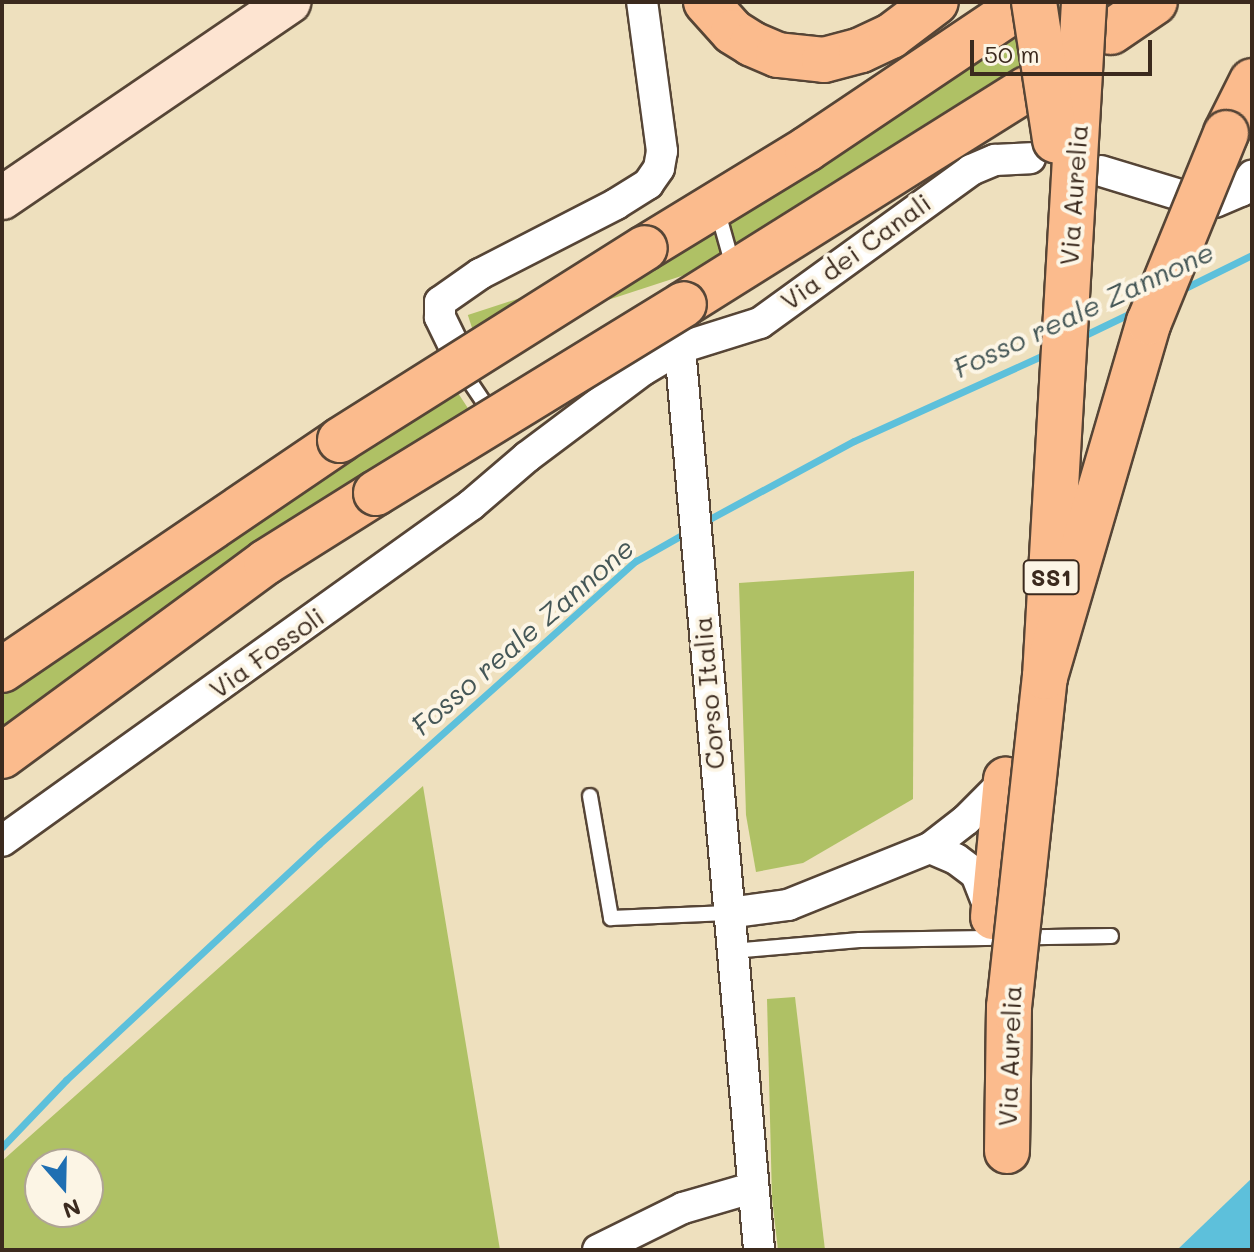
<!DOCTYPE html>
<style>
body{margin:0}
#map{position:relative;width:1254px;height:1252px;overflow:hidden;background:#eee0be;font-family:Mali,sans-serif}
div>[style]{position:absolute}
.green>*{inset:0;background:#afc165;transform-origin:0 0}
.water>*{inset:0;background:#5dc0db}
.stream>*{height:7px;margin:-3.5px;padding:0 3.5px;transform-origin:3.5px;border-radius:3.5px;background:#5dc0db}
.roads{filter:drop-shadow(2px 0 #564536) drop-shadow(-2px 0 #564536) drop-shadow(0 2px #564536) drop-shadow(0 -2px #564536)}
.service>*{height:14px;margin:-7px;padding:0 7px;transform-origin:7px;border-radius:7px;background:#fff}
.minor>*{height:30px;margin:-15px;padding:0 15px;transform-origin:15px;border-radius:15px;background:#fff}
.secondary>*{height:42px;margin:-21px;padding:0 21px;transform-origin:21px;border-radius:21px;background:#fde4d1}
.primary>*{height:44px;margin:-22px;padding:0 22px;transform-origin:22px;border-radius:22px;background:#fbbb8d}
.trunk>*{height:44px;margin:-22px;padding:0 22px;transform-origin:22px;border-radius:22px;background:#fbbb8d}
.bridges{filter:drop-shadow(2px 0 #564536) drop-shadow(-2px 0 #564536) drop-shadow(0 2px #564536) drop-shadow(0 -2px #564536)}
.primary-bridge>*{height:44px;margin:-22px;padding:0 22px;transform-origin:22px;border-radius:22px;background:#fbbb8d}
.trunk-bridge>*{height:44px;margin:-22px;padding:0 22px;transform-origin:22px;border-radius:22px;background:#fbbb8d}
span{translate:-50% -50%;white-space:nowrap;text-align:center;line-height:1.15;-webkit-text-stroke:8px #fcf5e5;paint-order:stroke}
.shield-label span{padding:2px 6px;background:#fcf5e5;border:2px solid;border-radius:6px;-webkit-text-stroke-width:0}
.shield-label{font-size:24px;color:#3b2a1e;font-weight:700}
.street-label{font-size:26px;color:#3b2a1e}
.water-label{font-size:28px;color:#455757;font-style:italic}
.frame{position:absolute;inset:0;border:4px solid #3b2a1e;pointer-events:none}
.north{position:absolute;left:24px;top:1148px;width:80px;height:80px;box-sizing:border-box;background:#fcf5e5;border:2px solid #afa495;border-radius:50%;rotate:160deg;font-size:22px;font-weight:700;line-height:32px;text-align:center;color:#3b2a1e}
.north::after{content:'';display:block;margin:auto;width:28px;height:36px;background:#1f6fb2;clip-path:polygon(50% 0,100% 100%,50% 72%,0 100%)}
.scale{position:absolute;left:970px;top:40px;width:182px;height:36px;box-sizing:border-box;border:4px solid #3b2a1e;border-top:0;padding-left:10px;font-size:24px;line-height:28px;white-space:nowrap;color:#3b2a1e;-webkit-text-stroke:6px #fcf5e5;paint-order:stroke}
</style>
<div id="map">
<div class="green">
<div style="clip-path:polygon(1066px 2px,1131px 2px,736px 258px,730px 224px,1024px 33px)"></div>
<div style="left:717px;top:234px;width:29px;height:262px;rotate:72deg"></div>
<div style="clip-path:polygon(458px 393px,475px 419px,2px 739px,2px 691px,328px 473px)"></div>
<div style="clip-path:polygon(914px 571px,913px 799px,803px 863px,756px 872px,746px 815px,739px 583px)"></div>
<div style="clip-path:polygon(evenodd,423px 786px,500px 1250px,2px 1250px,2px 1161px,423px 786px,88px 1164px,88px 1212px,40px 1212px,40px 1164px,88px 1164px)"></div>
<div style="clip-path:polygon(795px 997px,825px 1250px,778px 1250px,772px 1198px,767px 999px)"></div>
</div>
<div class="water">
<div style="clip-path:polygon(1252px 1178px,1252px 1250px,1177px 1250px)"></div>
</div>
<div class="stream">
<div style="left:1179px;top:291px;width:81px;rotate:-26.3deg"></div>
<div style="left:1081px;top:337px;width:60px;rotate:-25.7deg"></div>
<div style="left:704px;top:522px;width:170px;rotate:-28.4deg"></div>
<div style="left:854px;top:441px;width:213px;rotate:-24.4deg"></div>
<div style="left:2px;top:1147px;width:93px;rotate:-46.3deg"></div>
<div style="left:66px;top:1080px;width:346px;rotate:-43deg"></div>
<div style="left:319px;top:844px;width:425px;rotate:-41.8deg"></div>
<div style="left:636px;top:561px;width:59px;rotate:-29.6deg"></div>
</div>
<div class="roads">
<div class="service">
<div style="left:717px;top:209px;width:59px;rotate:74.3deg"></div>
<div style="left:462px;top:370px;width:55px;rotate:56deg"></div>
<div style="left:590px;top:796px;width:124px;rotate:80.2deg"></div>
<div style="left:611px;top:918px;width:117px;rotate:-2.4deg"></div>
<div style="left:732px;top:951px;width:128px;rotate:-4.9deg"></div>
<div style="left:860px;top:940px;width:251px;rotate:-0.9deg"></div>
</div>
<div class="minor">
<div style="left:1101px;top:171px;width:83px;rotate:16.9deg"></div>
<div style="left:1215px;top:202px;width:28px;rotate:-23deg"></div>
<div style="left:1241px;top:191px;width:19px;rotate:-54deg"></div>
<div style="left:453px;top:344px;width:30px;rotate:-116deg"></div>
<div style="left:440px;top:317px;width:15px;rotate:-90deg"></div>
<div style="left:440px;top:302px;width:49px;rotate:-35deg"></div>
<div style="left:480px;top:274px;width:153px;rotate:-27.2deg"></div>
<div style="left:616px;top:204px;width:38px;rotate:-32deg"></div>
<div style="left:648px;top:184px;width:19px;rotate:-55deg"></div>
<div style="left:659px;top:168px;width:17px;rotate:-80deg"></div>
<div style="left:662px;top:151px;width:150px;rotate:-97.6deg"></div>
<div style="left:680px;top:348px;width:84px;rotate:-17.4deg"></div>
<div style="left:760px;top:323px;width:261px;rotate:-35.9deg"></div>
<div style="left:971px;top:170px;width:26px;rotate:-23deg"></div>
<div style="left:995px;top:160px;width:35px;rotate:-3deg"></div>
<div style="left:2px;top:841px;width:577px;rotate:-35.62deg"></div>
<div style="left:471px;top:505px;width:74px;rotate:-40.6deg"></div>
<div style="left:527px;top:457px;width:145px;rotate:-36.9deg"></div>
<div style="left:643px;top:370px;width:43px;rotate:-30.7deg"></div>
<div style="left:680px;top:348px;width:905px;rotate:84.99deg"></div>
<div style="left:930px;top:848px;width:28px;rotate:23deg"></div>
<div style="left:956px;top:859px;width:25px;rotate:37deg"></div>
<div style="left:976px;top:874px;width:41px;rotate:68.5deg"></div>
<div style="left:728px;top:913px;width:61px;rotate:-7.6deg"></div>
<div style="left:788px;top:905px;width:153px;rotate:-21.9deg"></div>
<div style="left:930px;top:848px;width:46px;rotate:-37.9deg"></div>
<div style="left:966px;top:820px;width:57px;rotate:-45deg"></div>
<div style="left:598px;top:1250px;width:95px;rotate:-26.3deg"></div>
<div style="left:683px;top:1208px;width:72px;rotate:-16.2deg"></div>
</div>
<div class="secondary">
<div style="left:2px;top:198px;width:348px;rotate:-34.3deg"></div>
</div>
<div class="primary">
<div style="left:993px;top:917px;width:138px;rotate:-84.6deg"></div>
</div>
<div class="trunk">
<div style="left:706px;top:2px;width:40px;rotate:48deg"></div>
<div style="left:733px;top:32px;width:22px;rotate:32deg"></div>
<div style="left:752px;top:44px;width:28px;rotate:23deg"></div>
<div style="left:778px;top:55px;width:46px;rotate:6.2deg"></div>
<div style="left:824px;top:60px;width:38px;rotate:-15deg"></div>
<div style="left:861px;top:50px;width:33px;rotate:-25deg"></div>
<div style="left:891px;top:36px;width:56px;rotate:-37.1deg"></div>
<div style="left:1111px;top:32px;width:53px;rotate:-34.3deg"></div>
<div style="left:1226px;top:133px;width:58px;rotate:-63.4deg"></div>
<div style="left:645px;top:248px;width:190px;rotate:-31.4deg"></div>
<div style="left:807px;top:149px;width:257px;rotate:-33.9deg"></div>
<div style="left:684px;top:304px;width:405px;rotate:-32.1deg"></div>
<div style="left:2px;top:670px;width:409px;rotate:-34.2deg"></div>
<div style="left:2px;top:756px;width:328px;rotate:-36.3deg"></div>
<div style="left:266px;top:562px;width:130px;rotate:-32.1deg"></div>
</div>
</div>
<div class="bridges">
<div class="primary-bridge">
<div style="left:1007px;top:1151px;width:144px;rotate:-89.2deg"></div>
<div style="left:1009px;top:1007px;width:332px;rotate:-83.8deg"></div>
<div style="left:1045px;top:677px;width:676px;rotate:-86.69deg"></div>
</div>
<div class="trunk-bridge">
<div style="left:1034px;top:2px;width:140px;rotate:81.3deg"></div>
<div style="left:340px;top:440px;width:360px;rotate:-32.2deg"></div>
<div style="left:376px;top:493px;width:361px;rotate:-31.5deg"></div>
<div style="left:1045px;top:677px;width:370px;rotate:-73.7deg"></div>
<div style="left:1149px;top:322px;width:204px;rotate:-67.8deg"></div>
</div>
</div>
<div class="shield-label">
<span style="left:1051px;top:577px">SS1</span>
</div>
<div class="street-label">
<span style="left:1074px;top:195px;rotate:-86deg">Via Aurelia</span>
<span style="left:856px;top:252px;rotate:-36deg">Via dei Canali</span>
<span style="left:267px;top:653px;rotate:-36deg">Via Fossoli</span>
<span style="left:709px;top:693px;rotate:-95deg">Corso Italia</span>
<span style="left:1010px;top:1056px;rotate:-88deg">Via Aurelia</span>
</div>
<div class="water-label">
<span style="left:1083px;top:309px;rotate:-25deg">Fosso reale Zannone</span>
<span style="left:522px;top:636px;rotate:-41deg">Fosso reale Zannone</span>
</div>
<div class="frame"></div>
<div class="north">N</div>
<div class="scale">50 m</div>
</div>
